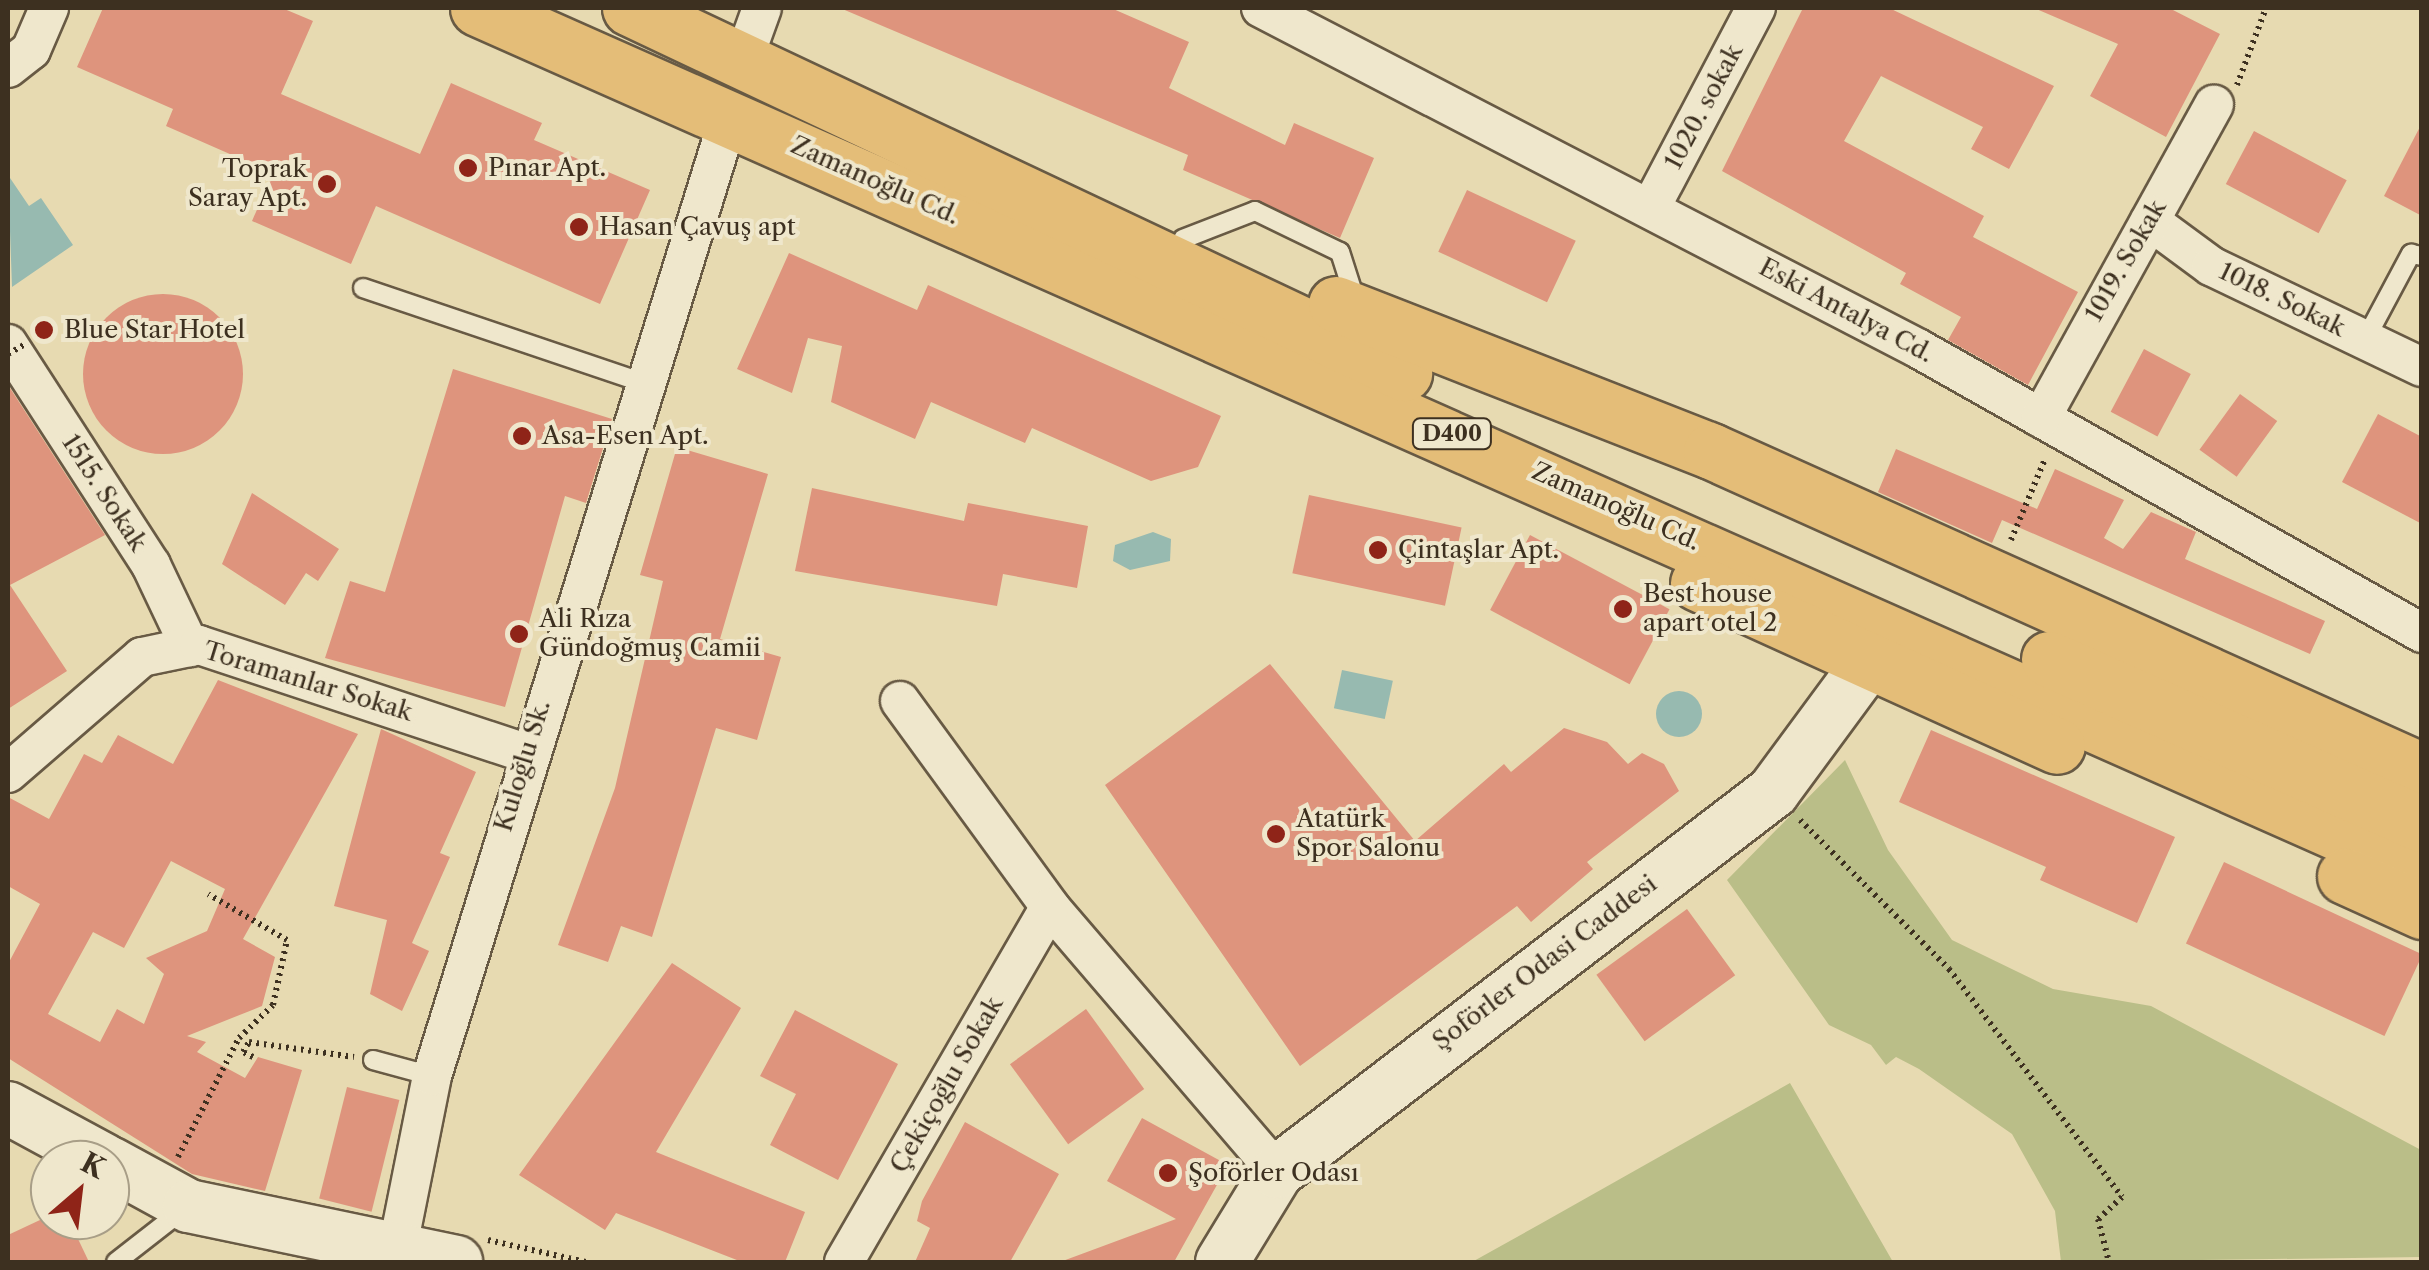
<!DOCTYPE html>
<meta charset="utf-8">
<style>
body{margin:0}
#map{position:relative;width:2429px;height:1270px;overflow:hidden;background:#e7dab1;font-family:"Libre Caslon Text",serif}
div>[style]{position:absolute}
.green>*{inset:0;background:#babe88}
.water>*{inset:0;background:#97bab0;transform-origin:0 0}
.round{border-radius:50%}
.building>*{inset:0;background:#de947d;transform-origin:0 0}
.path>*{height:6px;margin-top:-3px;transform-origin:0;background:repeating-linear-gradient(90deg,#3d3020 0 2.5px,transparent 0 7.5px)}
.roads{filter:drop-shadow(2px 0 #685a44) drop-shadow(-2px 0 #685a44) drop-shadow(0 2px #685a44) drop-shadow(0 -2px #685a44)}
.lane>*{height:18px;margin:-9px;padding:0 9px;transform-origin:9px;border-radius:9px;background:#efe7cc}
.street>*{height:38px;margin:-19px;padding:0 19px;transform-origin:19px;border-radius:19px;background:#efe7cc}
.secondary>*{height:52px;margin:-26px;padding:0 26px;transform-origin:26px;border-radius:26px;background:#efe7cc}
.highway>*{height:55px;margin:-27.5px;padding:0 27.5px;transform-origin:27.5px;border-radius:27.5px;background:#e4bd78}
.path-bridge>*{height:6px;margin-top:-3px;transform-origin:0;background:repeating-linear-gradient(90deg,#3d3020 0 2.5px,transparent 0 7.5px)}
.dots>*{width:28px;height:28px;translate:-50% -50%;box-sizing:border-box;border:5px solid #efe7cc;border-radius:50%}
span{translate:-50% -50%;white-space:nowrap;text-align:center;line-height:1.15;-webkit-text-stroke:8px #efe7cc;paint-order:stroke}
.shield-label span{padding:2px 8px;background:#efe7cc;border:2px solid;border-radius:8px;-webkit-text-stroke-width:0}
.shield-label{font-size:22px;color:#3d3020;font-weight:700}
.street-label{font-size:25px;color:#3d3020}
.poi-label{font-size:25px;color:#3d3020}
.left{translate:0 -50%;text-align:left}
.right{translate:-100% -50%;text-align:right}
.frame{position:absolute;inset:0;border:10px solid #3d3020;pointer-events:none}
.north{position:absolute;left:30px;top:1140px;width:100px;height:100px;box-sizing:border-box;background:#efe7cc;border:2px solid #a89e87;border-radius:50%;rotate:28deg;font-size:28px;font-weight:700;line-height:40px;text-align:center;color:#3d3020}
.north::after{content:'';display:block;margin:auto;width:35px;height:45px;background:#8f2418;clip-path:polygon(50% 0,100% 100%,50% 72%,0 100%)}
</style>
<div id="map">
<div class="green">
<div style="clip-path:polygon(1845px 760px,1888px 850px,1952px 940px,2053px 989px,2151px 1006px,2421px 1150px,2421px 1257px,2061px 1262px,2055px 1211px,2012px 1134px,1919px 1069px,1896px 1057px,1886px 1065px,1871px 1045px,1829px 1025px,1727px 880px)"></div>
<div style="clip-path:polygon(1790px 1083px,1893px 1262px,1472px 1262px,1542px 1223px)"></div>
</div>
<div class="water">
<div style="clip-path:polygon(8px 175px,29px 206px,41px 198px,73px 245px,12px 287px)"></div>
<div style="clip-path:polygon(1153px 532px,1171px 539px,1170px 561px,1130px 570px,1113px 561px,1115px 545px)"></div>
<div style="left:1342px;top:670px;width:52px;height:39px;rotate:12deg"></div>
<div class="round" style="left:1656px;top:691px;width:46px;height:46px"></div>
</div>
<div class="building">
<div style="clip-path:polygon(103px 8px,282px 8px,313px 21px,281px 94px,420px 154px,451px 83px,542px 123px,534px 140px,650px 190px,600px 304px,376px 206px,351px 264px,252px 221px,273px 173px,166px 126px,173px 109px,77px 67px)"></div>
<div style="clip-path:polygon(840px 8px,1111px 8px,1189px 42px,1169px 88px,1285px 145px,1294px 123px,1374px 158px,1340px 238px,1183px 170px,1188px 155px)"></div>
<div style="clip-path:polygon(1803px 8px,1889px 8px,2054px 86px,2009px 169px,1971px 149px,1983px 127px,1881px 76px,1844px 141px,1984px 216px,1973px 237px,2078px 292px,2028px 385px,1948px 340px,1961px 317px,1900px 284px,1906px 273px,1722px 171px)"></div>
<div style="clip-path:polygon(2034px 8px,2169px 8px,2220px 34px,2166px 137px,2090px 96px,2118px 44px)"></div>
<div style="clip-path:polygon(2422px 123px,2422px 216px,2384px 196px)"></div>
<div style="left:2254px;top:131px;width:105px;height:60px;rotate:28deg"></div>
<div style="left:1467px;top:190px;width:120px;height:68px;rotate:25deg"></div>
<div style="clip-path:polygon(789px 253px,917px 310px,928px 285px,1221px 416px,1198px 467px,1151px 481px,1032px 428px,1025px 443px,931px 402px,915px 439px,831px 402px,842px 346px,808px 338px,792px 393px,737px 369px)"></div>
<div class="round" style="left:83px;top:294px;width:160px;height:160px"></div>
<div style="left:2144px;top:349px;width:53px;height:71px;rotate:28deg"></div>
<div style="clip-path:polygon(453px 369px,612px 419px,586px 503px,565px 496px,505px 707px,325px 658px,350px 581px,385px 592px)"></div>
<div style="clip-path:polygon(8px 385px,105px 535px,10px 585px,67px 671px,8px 709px)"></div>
<div style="left:2240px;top:394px;width:46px;height:69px;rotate:36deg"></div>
<div style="clip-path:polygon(2378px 414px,2422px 437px,2422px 524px,2342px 482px)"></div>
<div style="clip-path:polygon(677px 447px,768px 474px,720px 639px,781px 657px,757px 740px,716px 728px,652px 937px,621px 926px,608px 962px,558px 945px,615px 788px,663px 581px,640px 575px)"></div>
<div style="clip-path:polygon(1896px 449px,2037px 509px,2055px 469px,2124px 500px,2104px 538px,2123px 549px,2151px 512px,2196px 532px,2185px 559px,2325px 621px,2310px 654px,2002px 520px,1992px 543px,1878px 492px)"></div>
<div style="clip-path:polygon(812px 488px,964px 521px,968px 503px,1088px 526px,1077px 588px,1003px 574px,997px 606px,795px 571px)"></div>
<div style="clip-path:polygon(252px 493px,339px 549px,318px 581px,306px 573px,285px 605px,222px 564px)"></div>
<div style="left:1309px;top:495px;width:156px;height:80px;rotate:12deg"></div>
<div style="left:1530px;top:535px;width:158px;height:85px;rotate:28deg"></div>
<div style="clip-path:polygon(1270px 664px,1415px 841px,1504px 764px,1511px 772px,1564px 728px,1607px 742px,1628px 764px,1642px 753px,1664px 764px,1679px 791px,1587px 862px,1593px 869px,1531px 922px,1517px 906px,1300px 1066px,1105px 785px)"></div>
<div style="clip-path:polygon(evenodd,218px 680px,358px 734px,243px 939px,275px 957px,262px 1006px,187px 1036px,206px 1042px,197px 1052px,245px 1078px,258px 1057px,302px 1070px,265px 1191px,192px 1174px,8px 1058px,8px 964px,40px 904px,8px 886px,8px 797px,49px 819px,84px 754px,102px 763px,118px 735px,173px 764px,218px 680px,171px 861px,225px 889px,207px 931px,146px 958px,164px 974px,144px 1024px,117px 1009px,100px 1042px,48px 1014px,93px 932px,124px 948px,171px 861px)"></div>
<div style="clip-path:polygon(381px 729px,476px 772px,440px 853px,450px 857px,412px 943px,429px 951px,402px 1011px,370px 994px,387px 920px,334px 906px)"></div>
<div style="clip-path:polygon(1931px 730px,2175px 837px,2137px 923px,2040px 880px,2046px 867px,1899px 802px)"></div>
<div style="left:2224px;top:862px;width:219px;height:90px;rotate:25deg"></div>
<div style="left:1687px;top:909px;width:82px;height:112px;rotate:54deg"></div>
<div style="clip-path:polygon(672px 963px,741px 1008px,656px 1152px,805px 1212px,785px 1262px,742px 1262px,616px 1213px,605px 1230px,519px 1175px)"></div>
<div style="left:1086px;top:1009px;width:99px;height:94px;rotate:54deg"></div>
<div style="clip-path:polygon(795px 1010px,898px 1064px,838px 1180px,770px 1145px,796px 1094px,760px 1076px)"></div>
<div style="left:347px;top:1087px;width:54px;height:115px;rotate:14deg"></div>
<div style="clip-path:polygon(1142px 1118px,1228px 1165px,1174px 1262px,1060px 1262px,1176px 1219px,1107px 1181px)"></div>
<div style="clip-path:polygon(965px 1122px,1059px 1174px,1010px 1262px,915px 1262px,930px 1228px,917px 1221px,922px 1201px)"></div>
<div style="clip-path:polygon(40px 1220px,69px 1220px,89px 1262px,8px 1262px,8px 1235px)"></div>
</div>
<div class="path">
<div style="left:2237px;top:85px;width:82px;rotate:-69.4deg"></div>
<div style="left:2011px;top:540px;width:88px;rotate:-67.2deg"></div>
<div style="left:1800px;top:820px;width:211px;rotate:45deg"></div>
<div style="left:1949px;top:969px;width:286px;rotate:52.8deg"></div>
<div style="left:2122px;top:1197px;width:33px;rotate:137deg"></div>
<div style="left:2098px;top:1219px;width:44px;rotate:75.7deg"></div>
<div style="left:253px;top:1057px;width:11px;rotate:-153deg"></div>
<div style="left:243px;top:1052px;width:12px;rotate:-59deg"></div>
<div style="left:249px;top:1042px;width:106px;rotate:8.1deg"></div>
<div style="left:178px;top:1157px;width:134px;rotate:-62.9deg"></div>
<div style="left:239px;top:1038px;width:47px;rotate:-44.1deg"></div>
<div style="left:273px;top:1005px;width:66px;rotate:-77.8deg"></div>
<div style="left:287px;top:940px;width:91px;rotate:-149.8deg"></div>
<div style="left:488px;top:1240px;width:100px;rotate:12.7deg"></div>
</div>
<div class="roads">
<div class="lane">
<div style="left:1183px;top:239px;width:77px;rotate:-21.3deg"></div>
<div style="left:1255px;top:211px;width:94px;rotate:25.8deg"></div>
<div style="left:1340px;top:252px;width:49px;rotate:72.3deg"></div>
<div style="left:363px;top:288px;width:293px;rotate:18.7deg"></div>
<div style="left:2365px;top:340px;width:98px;rotate:-61.9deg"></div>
<div style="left:2411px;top:254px;width:11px;rotate:10deg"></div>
<div style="left:373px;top:1060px;width:61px;rotate:15.2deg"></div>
<div style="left:116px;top:1262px;width:86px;rotate:-37.9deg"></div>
</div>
<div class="street">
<div style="left:1261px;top:8px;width:741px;rotate:27.39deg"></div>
<div style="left:1919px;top:349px;width:578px;rotate:29.45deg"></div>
<div style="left:744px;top:58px;width:53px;rotate:-70.2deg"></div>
<div style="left:8px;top:68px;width:29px;rotate:-38deg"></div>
<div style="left:31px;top:50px;width:46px;rotate:-66.8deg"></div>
<div style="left:1651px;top:207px;width:225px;rotate:-62.2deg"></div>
<div style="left:2150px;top:221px;width:76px;rotate:36.4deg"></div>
<div style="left:2211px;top:266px;width:234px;rotate:25.6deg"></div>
<div style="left:8px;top:344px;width:263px;rotate:57.1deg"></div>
<div style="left:151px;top:565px;width:91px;rotate:64.6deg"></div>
<div style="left:2041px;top:418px;width:358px;rotate:-61.1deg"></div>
<div style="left:900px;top:701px;width:255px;rotate:53.9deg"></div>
<div style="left:1050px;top:907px;width:349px;rotate:49.4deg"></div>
<div style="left:8px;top:773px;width:177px;rotate:-40.9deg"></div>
<div style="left:142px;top:657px;width:58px;rotate:-11.9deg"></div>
<div style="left:199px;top:645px;width:344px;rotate:18.3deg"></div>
<div style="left:397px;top:1251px;width:178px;rotate:-78.7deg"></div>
<div style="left:432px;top:1076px;width:1004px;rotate:-72.79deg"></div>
<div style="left:844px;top:1262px;width:410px;rotate:-59.9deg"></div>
</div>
<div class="secondary">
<div style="left:8px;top:1108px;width:109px;rotate:28.4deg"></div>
<div style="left:110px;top:1163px;width:90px;rotate:28.6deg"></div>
<div style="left:189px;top:1206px;width:273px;rotate:11.8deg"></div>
<div style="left:1222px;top:1262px;width:105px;rotate:-58.6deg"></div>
<div style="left:1277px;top:1172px;width:625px;rotate:-37.46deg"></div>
<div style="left:1773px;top:792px;width:162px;rotate:-53.6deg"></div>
</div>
<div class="highway">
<div style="left:478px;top:8px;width:2127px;rotate:23.91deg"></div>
<div style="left:630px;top:8px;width:856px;rotate:25.25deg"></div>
<div style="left:1336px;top:304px;width:403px;rotate:21.4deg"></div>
<div style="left:1711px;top:451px;width:780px;rotate:24.23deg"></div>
<div style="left:1698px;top:583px;width:394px;rotate:24.4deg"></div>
<div style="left:2049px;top:659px;width:408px;rotate:23.9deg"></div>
<div style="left:2345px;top:876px;width:85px;rotate:24.4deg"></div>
</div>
</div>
<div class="path-bridge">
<div style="left:8px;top:354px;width:22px;rotate:-30deg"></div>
</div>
<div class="dots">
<div style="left:468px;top:168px;background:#8f2418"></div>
<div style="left:327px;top:184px;background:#8f2418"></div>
<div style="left:579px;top:227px;background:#8f2418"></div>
<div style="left:44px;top:330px;background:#8f2418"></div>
<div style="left:522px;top:436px;background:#8f2418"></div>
<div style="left:1378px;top:550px;background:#8f2418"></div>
<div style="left:1623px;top:609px;background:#8f2418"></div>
<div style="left:519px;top:634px;background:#8f2418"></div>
<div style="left:1276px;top:834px;background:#8f2418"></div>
<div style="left:1168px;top:1173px;background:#8f2418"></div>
</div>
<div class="shield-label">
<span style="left:1452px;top:434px">D400</span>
</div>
<div class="street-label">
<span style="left:1704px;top:107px;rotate:-62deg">1020. sokak</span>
<span style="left:875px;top:181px;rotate:24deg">Zamanoğlu Cd.</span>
<span style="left:2126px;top:261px;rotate:-60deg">1019. Sokak</span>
<span style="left:2282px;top:300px;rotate:26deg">1018. Sokak</span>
<span style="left:1846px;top:311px;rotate:28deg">Eski Antalya Cd.</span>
<span style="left:104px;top:493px;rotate:57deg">1515. Sokak</span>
<span style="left:1616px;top:507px;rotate:24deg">Zamanoğlu Cd.</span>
<span style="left:308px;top:682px;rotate:17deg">Toramanlar Sokak</span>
<span style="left:523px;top:766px;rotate:-73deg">Kuloğlu Sk.</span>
<span style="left:1545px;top:963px;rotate:-37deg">Şoförler Odasi Caddesi</span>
<span style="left:947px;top:1085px;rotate:-60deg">Çekiçoğlu Sokak</span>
</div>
<div class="poi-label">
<span class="left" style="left:488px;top:168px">Pınar Apt.</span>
<span class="right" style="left:307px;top:184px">Toprak<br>Saray Apt.</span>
<span class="left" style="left:599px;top:227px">Hasan Çavuş apt</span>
<span class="left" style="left:64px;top:330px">Blue Star Hotel</span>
<span class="left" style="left:542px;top:436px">Asa-Esen Apt.</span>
<span class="left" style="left:1398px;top:550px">Çintaşlar Apt.</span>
<span class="left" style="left:1643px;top:609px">Best house<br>apart otel 2</span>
<span class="left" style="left:539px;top:634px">Ali Rıza<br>Gündoğmuş Camii</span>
<span class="left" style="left:1296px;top:834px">Atatürk<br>Spor Salonu</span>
<span class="left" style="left:1188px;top:1173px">Şoförler Odası</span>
</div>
<div class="frame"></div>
<div class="north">K</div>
</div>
